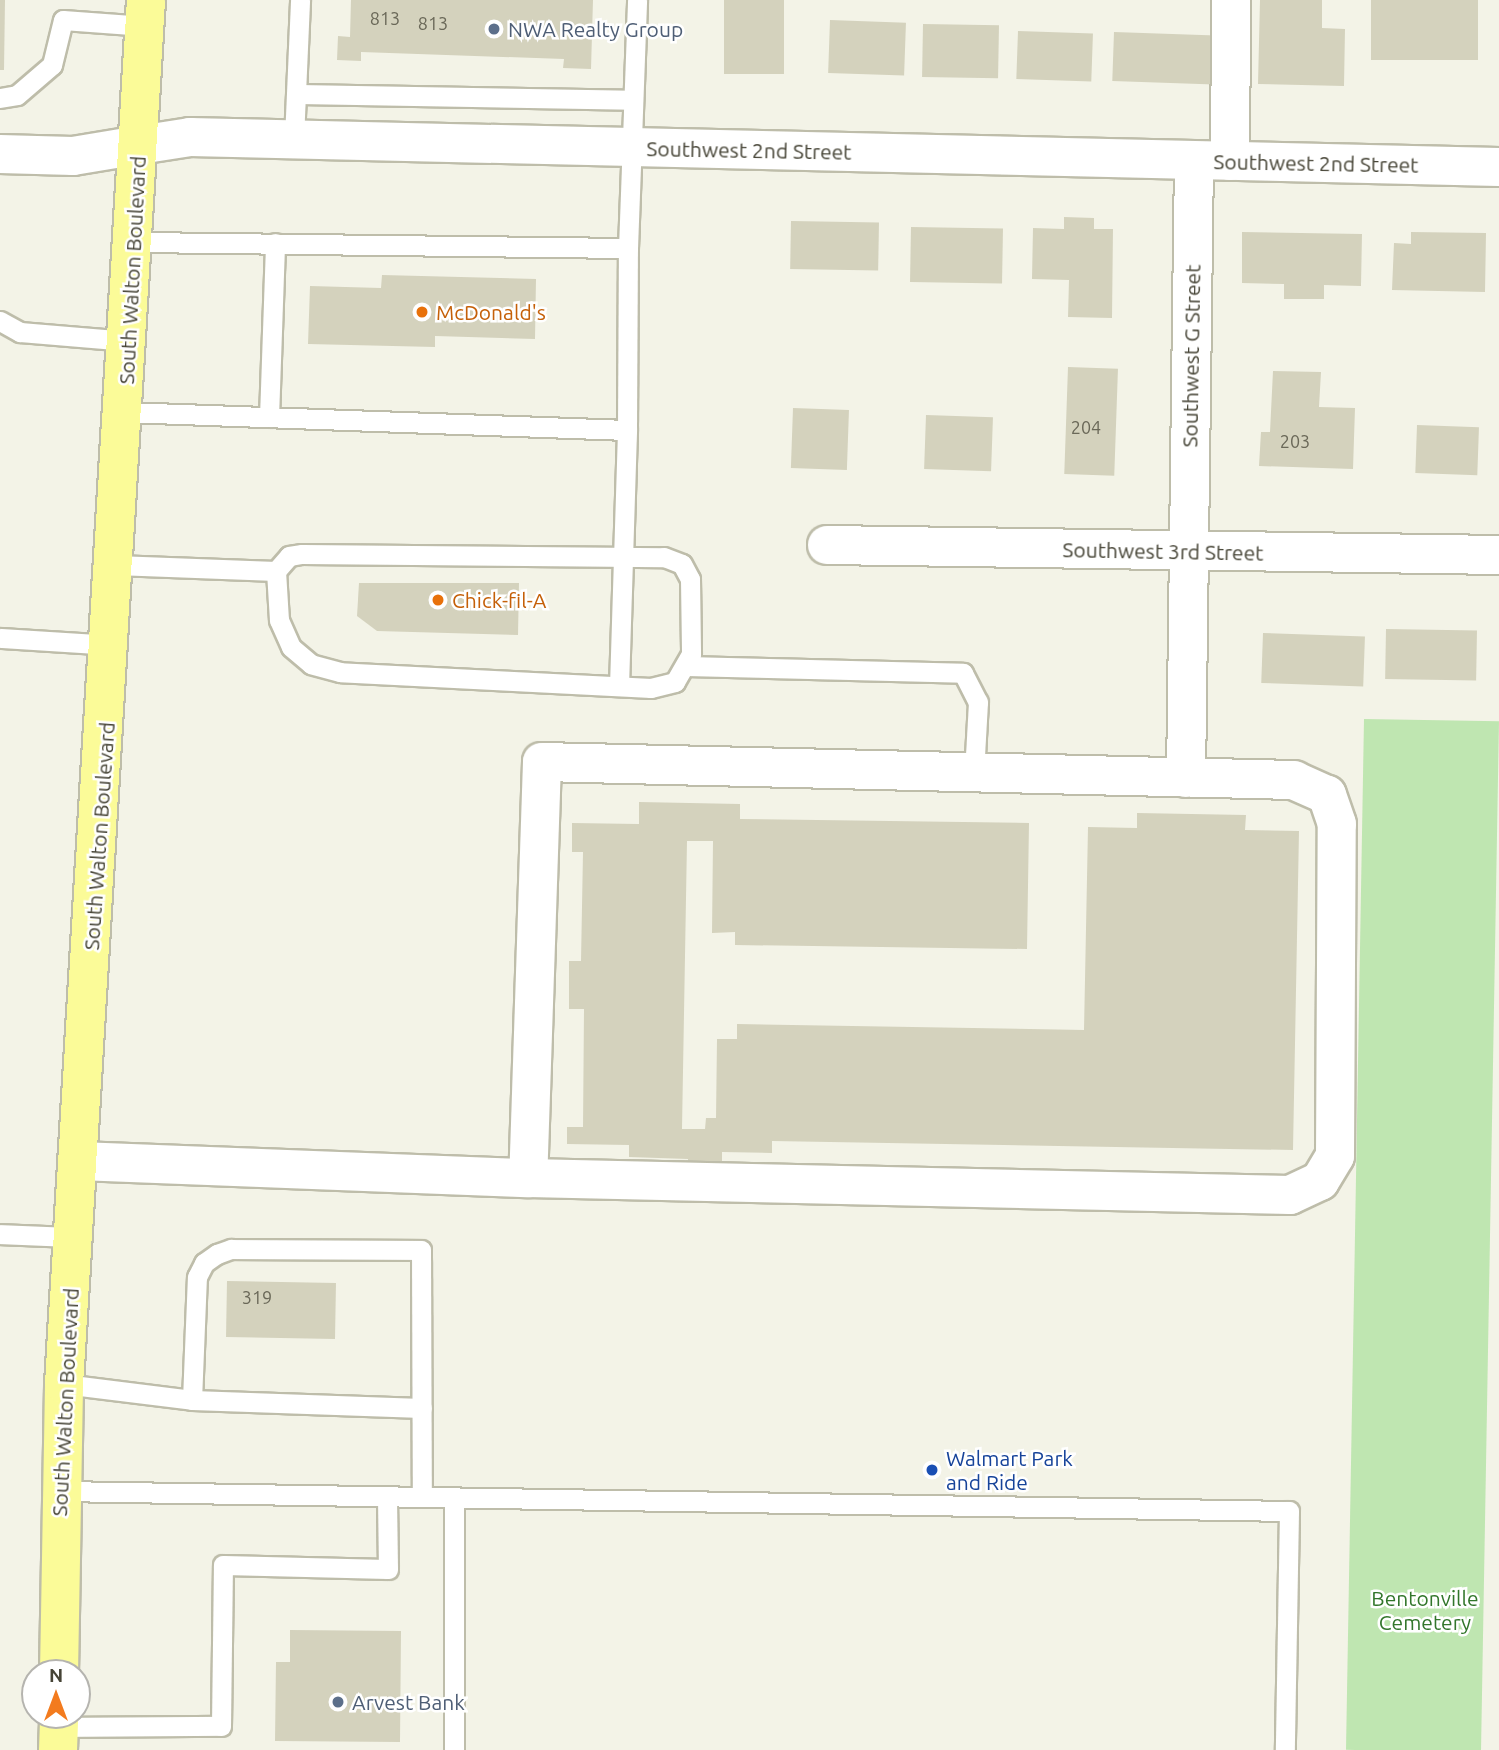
<!DOCTYPE html>
<style>
body{margin:0}
#map{position:relative;width:1499px;height:1750px;overflow:hidden;background:#f3f3e7;font-family:Ubuntu,sans-serif}
div>[style]{position:absolute}
.green>*{inset:0;background:#bfe6b1;transform-origin:0 0}
.building>*{inset:0;background:#d4d2bd;transform-origin:0 0}
.roads{filter:drop-shadow(2px 0 #bebdaa) drop-shadow(-2px 0 #bebdaa) drop-shadow(0 2px #bebdaa) drop-shadow(0 -2px #bebdaa)}
.service>*{height:19px;margin:-9.5px;padding:0 9.5px;transform-origin:9.5px;border-radius:9.5px;background:#fff}
.minor>*{height:38px;margin:-19px;padding:0 19px;transform-origin:19px;border-radius:19px;background:#fff}
.tertiary>*{height:38px;margin:-19px;padding:0 19px;transform-origin:19px;border-radius:19px;background:#fff}
.primary>*{height:38px;margin:-19px;padding:0 19px;transform-origin:19px;border-radius:19px;background:#fbfb98}
.dots>*{width:19px;height:19px;translate:-50% -50%;box-sizing:border-box;border:4px solid #fff;border-radius:50%}
span{translate:-50% -50%;white-space:nowrap;text-align:center;line-height:1.15;-webkit-text-stroke:5px #fff;paint-order:stroke}
.number-label{font-size:18px;color:#6a6858}
.number-label span{-webkit-text-stroke-width:0}
.service-label{font-size:21px;color:#4e5e75}
.left{translate:0 -50%;text-align:left}
.street-label{font-size:21px;color:#464436}
.food-label{font-size:21px;color:#c56008}
.transit-label{font-size:21px;color:#164399}
.park-label{font-size:21px;color:#32762b}
.north{position:absolute;left:21px;top:1659px;width:70px;height:70px;box-sizing:border-box;background:#fff;border:2px solid #b5b4af;border-radius:50%;rotate:0deg;font-size:19px;font-weight:700;line-height:28px;text-align:center;color:#464436}
.north::after{content:'';display:block;margin:auto;width:24px;height:32px;background:#f37b1e;clip-path:polygon(50% 0,100% 100%,50% 72%,0 100%)}
</style>
<div id="map">
<div class="green">
<div style="left:1364px;top:719px;width:135px;height:1031px;rotate:1deg"></div>
</div>
<div class="building">
<div style="clip-path:polygon(0 0,5px 0,4px 70px,0 70px)"></div>
<div style="clip-path:polygon(351px 0,593px 0,591px 69px,563px 68px,564px 59px,361px 52px,361px 61px,337px 60px,338px 36px,350px 37px)"></div>
<div style="left:724px;top:0;width:60px;height:74px"></div>
<div style="clip-path:polygon(1260px 0,1322px 0,1322px 28px,1345px 29px,1344px 86px,1258px 84px)"></div>
<div style="left:1371px;top:0;width:107px;height:60px"></div>
<div style="left:830px;top:20px;width:76px;height:53px;rotate:2deg"></div>
<div style="left:923px;top:24px;width:76px;height:53px;rotate:1deg"></div>
<div style="left:1018px;top:31px;width:75px;height:48px;rotate:2deg"></div>
<div style="left:1114px;top:32px;width:102px;height:49px;rotate:2deg"></div>
<div style="clip-path:polygon(1064px 217px,1094px 218px,1094px 229px,1113px 229px,1112px 318px,1068px 317px,1069px 280px,1032px 279px,1033px 228px,1064px 229px)"></div>
<div style="left:791px;top:221px;width:88px;height:48px;rotate:1deg"></div>
<div style="left:911px;top:227px;width:92px;height:55px;rotate:1deg"></div>
<div style="clip-path:polygon(1242px 232px,1362px 234px,1361px 286px,1324px 285px,1324px 299px,1284px 299px,1284px 284px,1242px 283px)"></div>
<div style="clip-path:polygon(1411px 232px,1486px 233px,1485px 292px,1392px 290px,1394px 243px,1411px 244px)"></div>
<div style="clip-path:polygon(382px 275px,536px 279px,535px 339px,435px 336px,435px 347px,308px 344px,310px 286px,381px 288px)"></div>
<div style="left:1068px;top:367px;width:50px;height:107px;rotate:2deg"></div>
<div style="clip-path:polygon(1273px 371px,1321px 372px,1319px 407px,1355px 408px,1353px 469px,1259px 466px,1261px 432px,1270px 432px)"></div>
<div style="left:793px;top:408px;width:56px;height:60px;rotate:2deg"></div>
<div style="left:926px;top:415px;width:67px;height:54px;rotate:2deg"></div>
<div style="left:1417px;top:425px;width:62px;height:48px;rotate:2deg"></div>
<div style="clip-path:polygon(359px 583px,519px 583px,518px 635px,377px 631px,357px 616px)"></div>
<div style="left:1386px;top:629px;width:91px;height:50px;rotate:1deg"></div>
<div style="left:1263px;top:633px;width:102px;height:50px;rotate:2deg"></div>
<div style="clip-path:polygon(639px 802px,740px 804px,740px 819px,1029px 823px,1027px 949px,735px 945px,735px 932px,712px 933px,713px 841px,687px 841px,682px 1129px,705px 1129px,706px 1118px,716px 1118px,717px 1039px,737px 1039px,737px 1024px,1084px 1030px,1088px 827px,1137px 828px,1137px 813px,1246px 815px,1245px 830px,1299px 831px,1293px 1150px,772px 1141px,772px 1153px,722px 1152px,722px 1165px,688px 1165px,688px 1159px,629px 1157px,629px 1145px,567px 1144px,567px 1127px,583px 1127px,584px 1009px,569px 1009px,569px 961px,581px 961px,583px 852px,572px 852px,572px 823px,639px 824px)"></div>
<div style="left:227px;top:1281px;width:109px;height:56px;rotate:1deg"></div>
<div style="clip-path:polygon(290px 1630px,401px 1631px,400px 1742px,275px 1741px,276px 1662px,290px 1662px)"></div>
</div>
<div class="roads">
<div class="service">
<div style="left:298px;top:94px;width:333px;rotate:1deg"></div>
<div style="left:0;top:98px;width:17px;rotate:-10deg"></div>
<div style="left:17px;top:95px;width:46px;rotate:-40.6deg"></div>
<div style="left:52px;top:65px;width:46px;rotate:-76.3deg"></div>
<div style="left:63px;top:20px;width:82px;rotate:4.2deg"></div>
<div style="left:294px;top:139px;width:139px;rotate:-87.5deg"></div>
<div style="left:628px;top:248px;width:248px;rotate:-87.9deg"></div>
<div style="left:0;top:321px;width:23px;rotate:29deg"></div>
<div style="left:20px;top:332px;width:108px;rotate:4.8deg"></div>
<div style="left:124px;top:412px;width:503px;rotate:2.05deg"></div>
<div style="left:627px;top:430px;width:182px;rotate:-89.7deg"></div>
<div style="left:628px;top:248px;width:494px;rotate:-179.3deg"></div>
<div style="left:269px;top:417px;width:174px;rotate:-88deg"></div>
<div style="left:302px;top:554px;width:362px;rotate:0.5deg"></div>
<div style="left:664px;top:557px;width:19px;rotate:21deg"></div>
<div style="left:682px;top:564px;width:17px;rotate:62deg"></div>
<div style="left:690px;top:579px;width:75px;rotate:89.2deg"></div>
<div style="left:691px;top:654px;width:32px;rotate:120deg"></div>
<div style="left:675px;top:682px;width:25px;rotate:166deg"></div>
<div style="left:651px;top:688px;width:311px;rotate:-177.1deg"></div>
<div style="left:340px;top:672px;width:30px;rotate:-165deg"></div>
<div style="left:311px;top:664px;width:26px;rotate:-140deg"></div>
<div style="left:291px;top:647px;width:30px;rotate:-114deg"></div>
<div style="left:279px;top:620px;width:49px;rotate:-93.5deg"></div>
<div style="left:276px;top:571px;width:20px;rotate:-49deg"></div>
<div style="left:289px;top:556px;width:13px;rotate:-9deg"></div>
<div style="left:115px;top:565px;width:161px;rotate:2.1deg"></div>
<div style="left:0;top:638px;width:111px;rotate:3.6deg"></div>
<div style="left:686px;top:666px;width:277px;rotate:1.4deg"></div>
<div style="left:963px;top:673px;width:33px;rotate:63deg"></div>
<div style="left:978px;top:702px;width:71px;rotate:93.2deg"></div>
<div style="left:619px;top:686px;width:256px;rotate:-88.2deg"></div>
<div style="left:0;top:1234px;width:73px;rotate:2.4deg"></div>
<div style="left:64px;top:1384px;width:129px;rotate:7.1deg"></div>
<div style="left:192px;top:1400px;width:230px;rotate:2deg"></div>
<div style="left:192px;top:1400px;width:123px;rotate:-87.7deg"></div>
<div style="left:197px;top:1277px;width:16px;rotate:-63deg"></div>
<div style="left:204px;top:1263px;width:16px;rotate:-35deg"></div>
<div style="left:217px;top:1254px;width:15px;rotate:-20deg"></div>
<div style="left:231px;top:1249px;width:190px;rotate:0.3deg"></div>
<div style="left:421px;top:1250px;width:247px;rotate:89.8deg"></div>
<div style="left:59px;top:1491px;width:1230px;rotate:0.93deg"></div>
<div style="left:1289px;top:1511px;width:239px;rotate:91deg"></div>
<div style="left:59px;top:1727px;width:162px;rotate:-0.4deg"></div>
<div style="left:221px;top:1726px;width:161px;rotate:-89.3deg"></div>
<div style="left:223px;top:1565px;width:165px;rotate:1.4deg"></div>
<div style="left:388px;top:1569px;width:72px;rotate:-90.8deg"></div>
<div style="left:454px;top:1750px;width:252px;rotate:-90deg"></div>
</div>
<div class="minor">
<div style="left:139px;top:145px;width:52px;rotate:-8.9deg"></div>
<div style="left:190px;top:137px;width:1309px;rotate:1.31deg"></div>
<div style="left:1230px;top:161px;width:161px;rotate:-89.6deg"></div>
<div style="left:827px;top:545px;width:672px;rotate:0.85deg"></div>
<div style="left:1186px;top:778px;width:617px;rotate:-89.26deg"></div>
<div style="left:78px;top:1161px;width:450px;rotate:2.2deg"></div>
<div style="left:528px;top:1178px;width:762px;rotate:1.28deg"></div>
<div style="left:1290px;top:1195px;width:33px;rotate:-25deg"></div>
<div style="left:1320px;top:1181px;width:29px;rotate:-59deg"></div>
<div style="left:1335px;top:1156px;width:332px;rotate:-89.7deg"></div>
<div style="left:1337px;top:824px;width:31px;rotate:-109deg"></div>
<div style="left:1327px;top:795px;width:36px;rotate:-156deg"></div>
<div style="left:1294px;top:780px;width:752px;rotate:-178.63deg"></div>
<div style="left:542px;top:762px;width:416px;rotate:91.9deg"></div>
</div>
<div class="tertiary">
<div style="left:0;top:154px;width:73px;rotate:1.6deg"></div>
<div style="left:73px;top:156px;width:67px;rotate:-9.5deg"></div>
</div>
<div class="primary">
<div style="left:59px;top:1673px;width:289px;rotate:-89deg"></div>
<div style="left:64px;top:1384px;width:1386px;rotate:-86.61deg"></div>
<div style="left:58px;top:1750px;width:35px;rotate:-88deg"></div>
</div>
</div>
<div class="dots">
<div style="left:494px;top:29px;background:#5c6f8a"></div>
<div style="left:422px;top:312px;background:#e8710a"></div>
<div style="left:438px;top:600px;background:#e8710a"></div>
<div style="left:932px;top:1470px;background:#1a4fb4"></div>
<div style="left:338px;top:1702px;background:#5c6f8a"></div>
</div>
<div class="number-label">
<span style="left:385px;top:18px">813</span>
<span style="left:433px;top:23px">813</span>
<span style="left:1086px;top:427px">204</span>
<span style="left:1295px;top:441px">203</span>
<span style="left:257px;top:1297px">319</span>
</div>
<div class="service-label">
<span class="left" style="left:508px;top:29px">NWA Realty Group</span>
<span class="left" style="left:352px;top:1702px">Arvest Bank</span>
</div>
<div class="street-label">
<span style="left:749px;top:150px;rotate:1deg">Southwest 2nd Street</span>
<span style="left:1316px;top:163px;rotate:1deg">Southwest 2nd Street</span>
<span style="left:132px;top:270px;rotate:-87deg">South Walton Boulevard</span>
<span style="left:1191px;top:356px;rotate:-89deg">Southwest G Street</span>
<span style="left:1163px;top:551px;rotate:1deg">Southwest 3rd Street</span>
<span style="left:99px;top:836px;rotate:-86deg">South Walton Boulevard</span>
<span style="left:65px;top:1402px;rotate:-87deg">South Walton Boulevard</span>
</div>
<div class="food-label">
<span class="left" style="left:436px;top:312px">McDonald's</span>
<span class="left" style="left:452px;top:600px">Chick-fil-A</span>
</div>
<div class="transit-label">
<span class="left" style="left:946px;top:1470px">Walmart Park<br>and Ride</span>
</div>
<div class="park-label">
<span style="left:1425px;top:1610px">Bentonville<br>Cemetery</span>
</div>
<div class="north">N</div>
</div>
